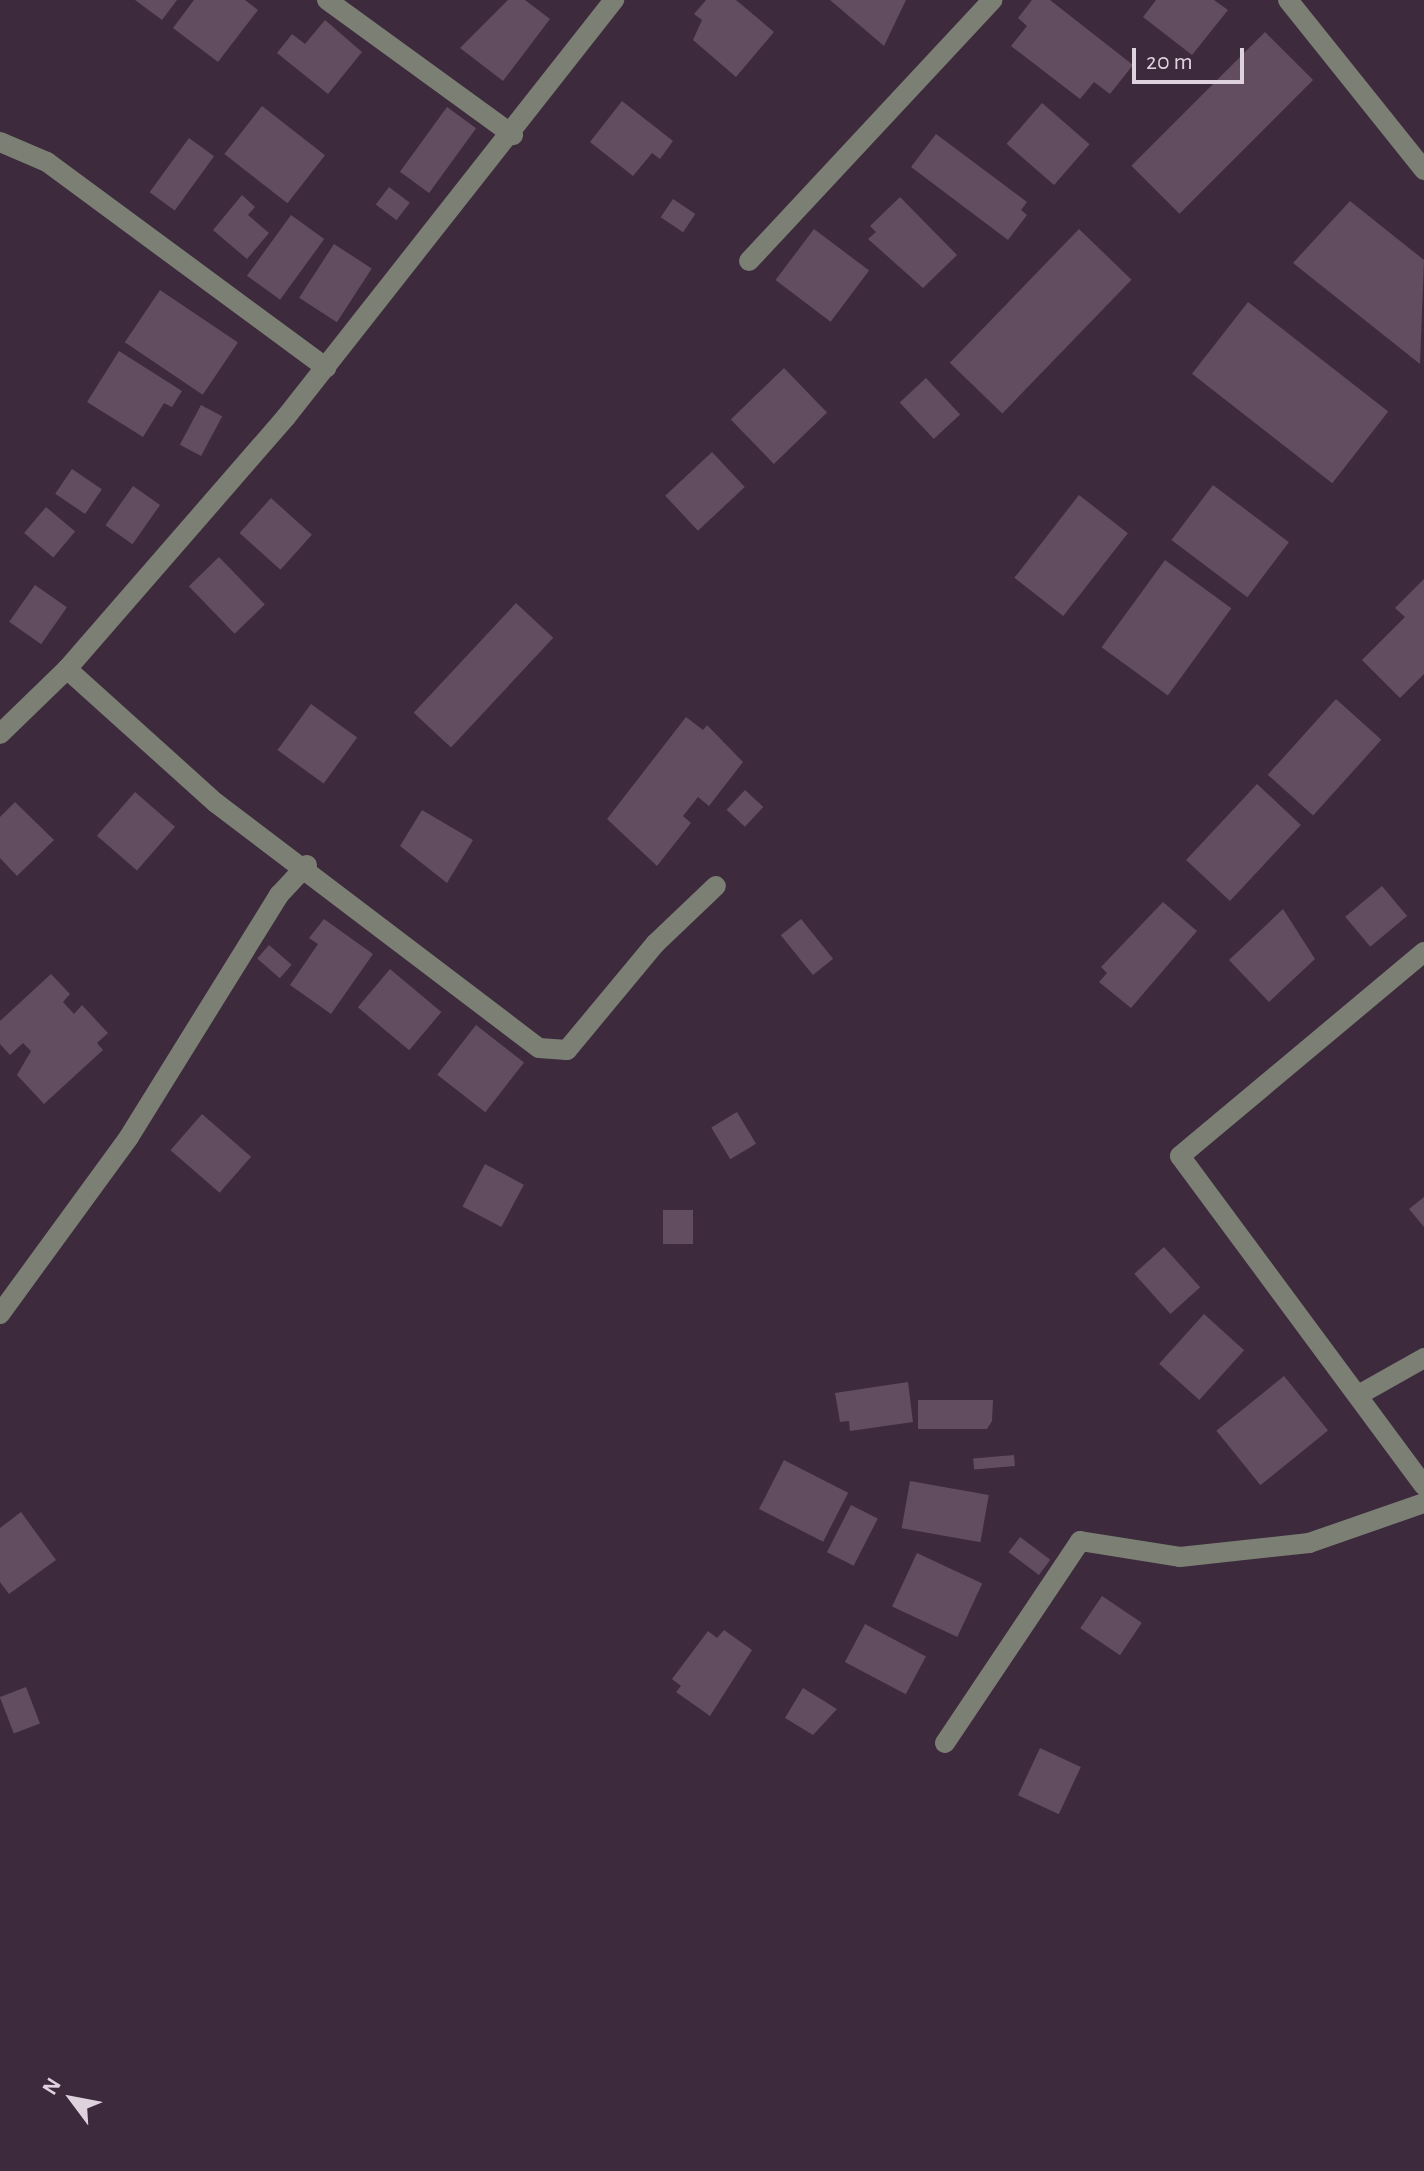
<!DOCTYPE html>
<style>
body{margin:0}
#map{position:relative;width:1424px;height:2171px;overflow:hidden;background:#3d2a3d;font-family:"Alegreya Sans",sans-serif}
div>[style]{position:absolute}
.building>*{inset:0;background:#614c60;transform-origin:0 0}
.minor>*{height:20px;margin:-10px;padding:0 10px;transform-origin:10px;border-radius:10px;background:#7c8074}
span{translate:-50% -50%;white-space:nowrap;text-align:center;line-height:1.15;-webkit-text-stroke:8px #3d2a3d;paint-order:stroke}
.north{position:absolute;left:32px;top:2059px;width:80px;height:80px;-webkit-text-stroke:6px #3d2a3d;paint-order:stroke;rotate:302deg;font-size:22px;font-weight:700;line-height:32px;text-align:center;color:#ded2de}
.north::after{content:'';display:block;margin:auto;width:28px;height:36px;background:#ded2de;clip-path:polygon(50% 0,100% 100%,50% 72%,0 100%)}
.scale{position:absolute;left:1132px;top:48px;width:112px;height:36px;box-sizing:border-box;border:4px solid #ded2de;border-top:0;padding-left:10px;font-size:24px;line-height:28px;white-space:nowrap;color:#ded2de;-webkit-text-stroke:6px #3d2a3d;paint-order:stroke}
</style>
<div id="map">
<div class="building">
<div style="clip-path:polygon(135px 0,177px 0,162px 20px)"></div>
<div style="clip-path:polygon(194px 0,245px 0,258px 10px,218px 62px,173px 28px)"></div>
<div style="clip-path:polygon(508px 0,525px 0,550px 19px,503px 81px,460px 48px)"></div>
<div style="clip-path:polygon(706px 0,736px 0,774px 32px,736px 77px,693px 40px,702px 20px,694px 14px)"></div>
<div style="clip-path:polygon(830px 0,906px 0,884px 46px)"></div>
<div style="clip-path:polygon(1032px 0,1050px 0,1133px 65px,1110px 94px,1094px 82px,1080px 99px,1011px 46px,1027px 26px,1018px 18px)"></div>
<div style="clip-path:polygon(1156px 0,1214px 0,1228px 10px,1192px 55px,1143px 17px)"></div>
<div style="clip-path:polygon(325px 20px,362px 52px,328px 94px,277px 53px,292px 34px,305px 44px)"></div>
<div style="left:1265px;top:32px;width:68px;height:189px;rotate:45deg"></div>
<div style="clip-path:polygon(622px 101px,673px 141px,660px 159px,652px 153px,633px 176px,590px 142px)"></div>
<div style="left:1042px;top:103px;width:63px;height:54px;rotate:41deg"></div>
<div style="left:262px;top:106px;width:80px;height:61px;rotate:38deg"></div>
<div style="left:447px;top:107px;width:36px;height:80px;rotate:36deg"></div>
<div style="clip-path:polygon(936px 134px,1027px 202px,1021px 210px,1027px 215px,1008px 240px,911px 167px)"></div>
<div style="left:189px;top:138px;width:31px;height:67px;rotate:36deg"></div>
<div style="left:389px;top:187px;width:26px;height:22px;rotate:37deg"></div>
<div style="clip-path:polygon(242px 195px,255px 207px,248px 215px,269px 233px,247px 259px,213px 230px)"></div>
<div style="clip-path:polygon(900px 197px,957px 255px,923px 288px,868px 239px,876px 232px,870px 226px)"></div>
<div style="left:673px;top:199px;width:27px;height:22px;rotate:34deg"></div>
<div style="clip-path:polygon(1350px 201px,1424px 260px,1420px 364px,1293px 263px)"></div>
<div style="left:291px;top:215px;width:41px;height:75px;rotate:36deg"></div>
<div style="left:814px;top:229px;width:69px;height:64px;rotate:37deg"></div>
<div style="left:1079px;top:229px;width:73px;height:186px;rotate:44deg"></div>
<div style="left:334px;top:244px;width:45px;height:64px;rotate:33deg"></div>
<div style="left:160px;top:290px;width:94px;height:63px;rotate:34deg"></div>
<div style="left:1248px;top:302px;width:178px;height:91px;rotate:38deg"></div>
<div style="clip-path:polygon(119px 351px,182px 391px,172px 407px,164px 403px,143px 437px,87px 402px)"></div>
<div style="left:784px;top:368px;width:62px;height:74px;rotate:46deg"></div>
<div style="left:926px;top:378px;width:50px;height:36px;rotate:47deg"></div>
<div style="left:201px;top:405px;width:24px;height:45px;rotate:28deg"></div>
<div style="left:712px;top:452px;width:48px;height:64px;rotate:47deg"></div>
<div style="left:72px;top:469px;width:36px;height:30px;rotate:34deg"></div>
<div style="left:1213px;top:485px;width:95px;height:69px;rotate:37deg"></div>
<div style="left:133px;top:486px;width:33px;height:48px;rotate:35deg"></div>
<div style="left:1079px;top:495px;width:62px;height:105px;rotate:38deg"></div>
<div style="left:271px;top:498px;width:55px;height:47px;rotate:42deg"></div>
<div style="left:46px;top:507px;width:38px;height:34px;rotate:40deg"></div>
<div style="left:219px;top:557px;width:66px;height:42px;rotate:46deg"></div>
<div style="left:1165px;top:560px;width:82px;height:108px;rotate:36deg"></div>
<div style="clip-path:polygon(1424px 579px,1424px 674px,1400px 698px,1362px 660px,1405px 617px,1395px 608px)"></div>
<div style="left:35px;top:585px;width:39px;height:45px;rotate:35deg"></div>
<div style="left:516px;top:603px;width:51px;height:150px;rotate:43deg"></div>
<div style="left:1336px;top:699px;width:61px;height:102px;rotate:42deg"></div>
<div style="left:311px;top:704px;width:57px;height:57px;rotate:36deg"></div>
<div style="clip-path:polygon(686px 717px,703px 730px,707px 725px,743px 762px,709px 806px,698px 797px,683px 816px,691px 823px,657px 866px,607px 819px)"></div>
<div style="left:1257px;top:784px;width:60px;height:104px;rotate:43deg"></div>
<div style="left:745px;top:790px;width:25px;height:27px;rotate:43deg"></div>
<div style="left:135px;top:792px;width:53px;height:58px;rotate:41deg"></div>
<div style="clip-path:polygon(15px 802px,54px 840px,17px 876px,0 858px,0 817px)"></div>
<div style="clip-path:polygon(422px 810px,473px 840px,447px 883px,400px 846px)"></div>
<div style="left:1382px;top:886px;width:39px;height:48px;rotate:50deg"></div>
<div style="clip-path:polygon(1163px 902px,1197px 931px,1131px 1008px,1099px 982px,1107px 973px,1101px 967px)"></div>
<div style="clip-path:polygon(1283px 909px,1315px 959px,1269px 1002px,1229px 960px)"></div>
<div style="clip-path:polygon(324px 919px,373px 954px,331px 1014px,290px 985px,318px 944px,309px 938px)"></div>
<div style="left:801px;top:919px;width:51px;height:26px;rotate:51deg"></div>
<div style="left:269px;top:945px;width:30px;height:18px;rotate:41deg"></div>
<div style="left:390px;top:969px;width:67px;height:50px;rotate:40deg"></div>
<div style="clip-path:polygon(51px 974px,70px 994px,63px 1002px,74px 1014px,82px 1005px,108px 1033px,97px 1043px,103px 1050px,44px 1104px,17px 1075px,31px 1051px,23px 1043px,10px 1055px,0 1044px,0 1021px)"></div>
<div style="left:476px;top:1025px;width:61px;height:63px;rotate:38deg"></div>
<div style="left:737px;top:1112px;width:37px;height:30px;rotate:59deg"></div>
<div style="left:202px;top:1114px;width:65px;height:48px;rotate:41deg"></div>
<div style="left:485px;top:1164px;width:44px;height:48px;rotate:28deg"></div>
<div style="clip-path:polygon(1424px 1197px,1424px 1227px,1409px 1209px)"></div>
<div style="left:693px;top:1210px;width:34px;height:30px;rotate:90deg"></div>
<div style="left:1164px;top:1247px;width:54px;height:40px;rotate:48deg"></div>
<div style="left:1204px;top:1314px;width:54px;height:67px;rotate:42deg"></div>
<div style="left:1284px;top:1376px;width:70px;height:87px;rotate:51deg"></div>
<div style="clip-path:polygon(908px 1382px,913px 1422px,850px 1431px,849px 1421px,840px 1422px,835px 1393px)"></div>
<div style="clip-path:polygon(918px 1400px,993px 1400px,992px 1421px,987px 1429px,918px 1429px)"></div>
<div style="left:1014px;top:1455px;width:11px;height:41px;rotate:85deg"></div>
<div style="left:784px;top:1460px;width:72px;height:55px;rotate:27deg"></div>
<div style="left:910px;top:1481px;width:80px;height:48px;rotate:10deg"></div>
<div style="left:851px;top:1505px;width:30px;height:53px;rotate:27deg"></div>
<div style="clip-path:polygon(21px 1512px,56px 1560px,9px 1594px,0 1582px,0 1528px)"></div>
<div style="left:1020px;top:1537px;width:38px;height:19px;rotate:37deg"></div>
<div style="left:917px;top:1553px;width:72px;height:59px;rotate:25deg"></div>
<div style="left:1102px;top:1596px;width:48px;height:39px;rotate:34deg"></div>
<div style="left:865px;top:1624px;width:69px;height:43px;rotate:28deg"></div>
<div style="clip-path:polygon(724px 1630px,752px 1650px,710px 1716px,676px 1692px,681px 1686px,672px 1679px,708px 1631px,717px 1638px)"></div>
<div style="left:26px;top:1687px;width:39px;height:28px;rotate:69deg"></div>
<div style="clip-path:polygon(803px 1688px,837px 1709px,813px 1735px,785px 1718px)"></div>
<div style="left:1040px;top:1748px;width:45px;height:52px;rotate:25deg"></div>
</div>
<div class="minor">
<div style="left:327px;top:0;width:230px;rotate:36deg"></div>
<div style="left:1288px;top:0;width:218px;rotate:51.3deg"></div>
<div style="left:0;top:142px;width:51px;rotate:23.1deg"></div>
<div style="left:47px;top:162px;width:347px;rotate:36.4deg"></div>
<div style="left:749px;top:261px;width:357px;rotate:-47deg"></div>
<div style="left:67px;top:669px;width:200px;rotate:42deg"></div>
<div style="left:216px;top:803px;width:405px;rotate:37.2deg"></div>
<div style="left:539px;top:1048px;width:28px;rotate:4deg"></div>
<div style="left:567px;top:1050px;width:138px;rotate:-50.3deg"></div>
<div style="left:655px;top:944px;width:84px;rotate:-43.6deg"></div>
<div style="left:0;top:734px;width:93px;rotate:-44.1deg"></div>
<div style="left:67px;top:669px;width:334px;rotate:-49deg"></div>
<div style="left:286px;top:417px;width:531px;rotate:-51.81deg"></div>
<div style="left:1424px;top:952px;width:318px;rotate:140.1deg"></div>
<div style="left:1180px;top:1156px;width:410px;rotate:53.5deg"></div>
<div style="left:0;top:1314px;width:219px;rotate:-53.9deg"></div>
<div style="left:129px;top:1137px;width:285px;rotate:-58.2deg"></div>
<div style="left:279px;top:895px;width:41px;rotate:-47deg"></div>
<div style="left:1362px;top:1393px;width:71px;rotate:-29.4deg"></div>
<div style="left:945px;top:1743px;width:243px;rotate:-56.2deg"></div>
<div style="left:1080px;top:1541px;width:101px;rotate:9.1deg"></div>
<div style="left:1180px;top:1557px;width:130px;rotate:-6.2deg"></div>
<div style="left:1309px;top:1543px;width:122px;rotate:-19.2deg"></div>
</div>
<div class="north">N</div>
<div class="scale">20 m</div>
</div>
